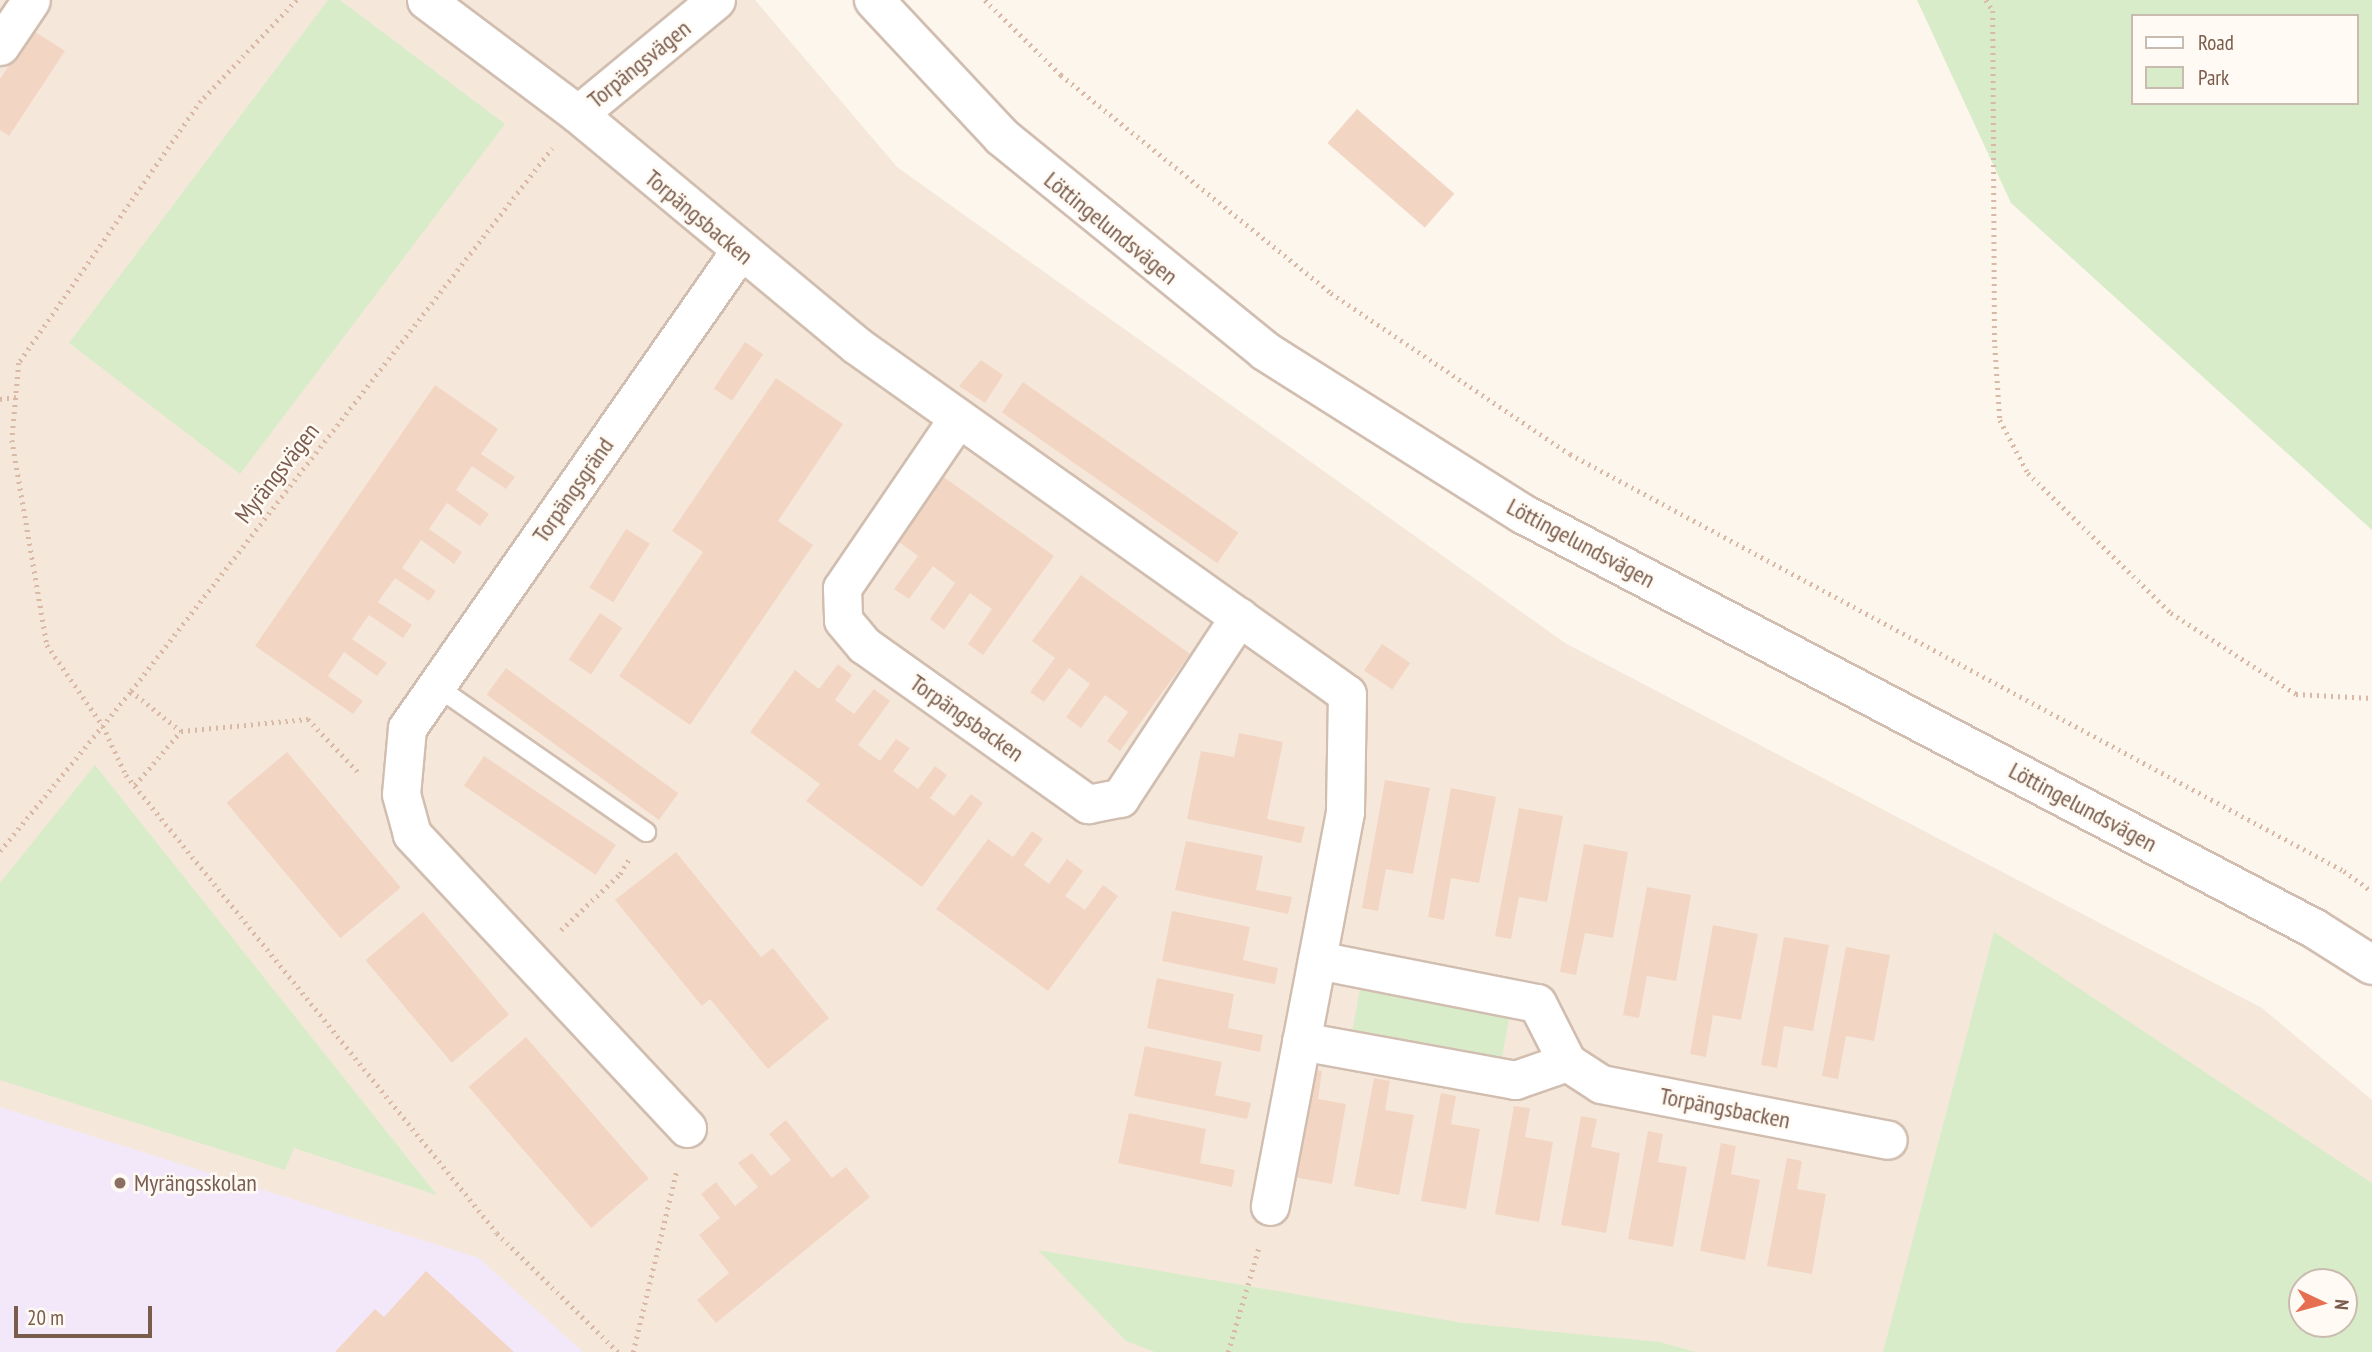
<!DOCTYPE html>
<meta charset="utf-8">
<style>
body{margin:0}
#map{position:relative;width:2372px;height:1352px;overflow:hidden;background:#fdf6ec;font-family:"PT Sans Narrow",sans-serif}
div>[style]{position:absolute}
.residential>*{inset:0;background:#f5e8da}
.education>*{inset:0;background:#f3e8fa}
.green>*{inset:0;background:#d8ecc9;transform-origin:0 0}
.building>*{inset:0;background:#f3d5c3;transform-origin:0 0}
.path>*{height:4.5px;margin-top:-2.25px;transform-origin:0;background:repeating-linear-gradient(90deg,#d9b8a5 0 2px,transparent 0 7px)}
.roads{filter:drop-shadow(2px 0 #d1beb0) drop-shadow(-2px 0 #d1beb0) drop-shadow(0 2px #d1beb0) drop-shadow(0 -2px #d1beb0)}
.service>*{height:18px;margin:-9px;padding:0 9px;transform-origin:9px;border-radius:9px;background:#fff}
.minor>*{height:37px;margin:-18.5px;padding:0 18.5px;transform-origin:18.5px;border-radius:18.5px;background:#fff}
.secondary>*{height:38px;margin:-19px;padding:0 19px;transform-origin:19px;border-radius:19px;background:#fff}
.dots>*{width:19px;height:19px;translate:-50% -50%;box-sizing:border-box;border:4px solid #fffaf3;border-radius:50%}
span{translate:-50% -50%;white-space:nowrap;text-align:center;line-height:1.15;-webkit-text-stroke:5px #fffaf3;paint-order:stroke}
.street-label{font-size:24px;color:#7a5c4d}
.education-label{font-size:24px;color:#785e54}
.left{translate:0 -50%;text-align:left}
.legend{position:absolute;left:2131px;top:14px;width:228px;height:91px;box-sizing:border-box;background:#fffaf3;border:2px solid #cabbb1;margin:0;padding:9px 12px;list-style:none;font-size:21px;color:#7a5c4d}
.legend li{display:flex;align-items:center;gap:14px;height:35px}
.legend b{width:35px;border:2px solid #cabbb1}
.north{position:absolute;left:2288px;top:1268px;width:70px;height:70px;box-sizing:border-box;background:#fffaf3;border:2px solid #cabbb1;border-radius:50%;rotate:95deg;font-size:19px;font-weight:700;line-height:28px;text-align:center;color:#7a5c4d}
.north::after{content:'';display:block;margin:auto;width:24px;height:32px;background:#e76f51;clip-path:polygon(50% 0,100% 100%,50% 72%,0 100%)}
.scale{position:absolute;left:14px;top:1306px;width:138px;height:32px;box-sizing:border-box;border:4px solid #7a5c4d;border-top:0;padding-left:9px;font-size:21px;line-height:24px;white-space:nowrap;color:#7a5c4d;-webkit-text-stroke:5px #fffaf3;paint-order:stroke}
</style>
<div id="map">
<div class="residential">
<div style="clip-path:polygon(evenodd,0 0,755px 0,897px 167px,1565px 643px,2262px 1008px,2372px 1100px,2372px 1352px,0 1352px,0 0,2302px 1282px,2344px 1282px,2344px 1324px,2302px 1324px,2302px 1282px)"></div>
</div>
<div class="education">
<div style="clip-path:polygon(0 1107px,479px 1258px,583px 1352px,0 1352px)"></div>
</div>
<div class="green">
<div style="clip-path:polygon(328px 0,340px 0,505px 124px,240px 474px,69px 343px)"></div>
<div style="clip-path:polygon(evenodd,1917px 0,2372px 0,2372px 530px,2011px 203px,1917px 0,2132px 16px,2356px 16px,2356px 103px,2132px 103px,2132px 16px)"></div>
<div style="clip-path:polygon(95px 765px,437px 1195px,294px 1148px,285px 1170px,0 1080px,0 883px)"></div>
<div style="clip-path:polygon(evenodd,1994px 932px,2372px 1183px,2372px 1352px,1883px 1352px,1994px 932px,2302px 1282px,2344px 1282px,2344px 1324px,2302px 1324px,2302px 1282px)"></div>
<div style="left:1360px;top:988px;width:152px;height:44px;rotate:10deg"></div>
<div style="clip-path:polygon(1038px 1250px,1463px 1323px,1660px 1342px,1696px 1352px,1155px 1352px,1126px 1341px)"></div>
</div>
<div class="building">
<div style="clip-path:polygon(32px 30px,65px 51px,9px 136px,0 130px,0 79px)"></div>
<div style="left:1357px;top:109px;width:129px;height:45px;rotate:41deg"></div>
<div style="left:745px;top:342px;width:22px;height:56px;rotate:34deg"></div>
<div style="clip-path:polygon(981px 360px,1003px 375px,985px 403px,959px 386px)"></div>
<div style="clip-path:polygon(776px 378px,843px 424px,778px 521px,813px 545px,690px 725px,619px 676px,703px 552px,672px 531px)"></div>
<div style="left:1023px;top:382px;width:263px;height:37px;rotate:35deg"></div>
<div style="clip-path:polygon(435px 385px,498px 429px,481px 454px,515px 477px,506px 489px,472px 466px,456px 490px,489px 514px,480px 526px,447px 503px,429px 529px,462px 552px,454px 564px,421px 540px,402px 568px,436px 591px,429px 601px,395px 578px,378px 602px,412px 625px,403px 638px,369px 615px,352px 639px,387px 663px,377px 676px,344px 652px,328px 676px,363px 701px,353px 714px,255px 646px)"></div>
<div style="clip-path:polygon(941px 475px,1054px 556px,983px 655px,968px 644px,992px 609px,970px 593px,944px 630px,930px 619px,955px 583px,933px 566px,909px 599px,894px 589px,918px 556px,895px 539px)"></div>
<div style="left:626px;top:529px;width:28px;height:69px;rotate:32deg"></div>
<div style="clip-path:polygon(1081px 575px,1190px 654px,1120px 751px,1107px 741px,1128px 712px,1105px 695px,1081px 728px,1066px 717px,1090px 684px,1069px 668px,1044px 702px,1030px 692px,1055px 658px,1032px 641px)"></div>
<div style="left:600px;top:613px;width:27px;height:56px;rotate:34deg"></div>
<div style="left:1382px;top:644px;width:34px;height:32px;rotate:34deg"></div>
<div style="clip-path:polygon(838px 664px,852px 675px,835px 700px,854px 714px,874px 689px,890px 701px,858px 745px,880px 761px,896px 739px,910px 748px,893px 771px,918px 789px,935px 766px,947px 775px,930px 798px,954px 816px,971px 794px,983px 803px,922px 887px,806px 801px,820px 784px,750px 732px,795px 670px,819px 689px)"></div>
<div style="left:506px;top:668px;width:213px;height:33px;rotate:36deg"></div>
<div style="clip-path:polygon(1239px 733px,1283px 742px,1267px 819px,1305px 827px,1301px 843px,1187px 819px,1201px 751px,1234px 757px)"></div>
<div style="left:287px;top:752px;width:177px;height:79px;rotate:50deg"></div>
<div style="left:484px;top:756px;width:159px;height:36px;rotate:34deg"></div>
<div style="clip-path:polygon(1385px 780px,1430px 788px,1413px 874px,1386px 869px,1378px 911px,1362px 908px)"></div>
<div style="clip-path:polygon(1451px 788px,1496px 797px,1479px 883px,1451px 878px,1444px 920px,1428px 917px)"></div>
<div style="clip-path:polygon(1519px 808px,1563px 816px,1547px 902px,1519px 897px,1511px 939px,1495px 936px)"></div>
<div style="clip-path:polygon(1032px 831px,1043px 839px,1024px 865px,1049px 884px,1067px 859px,1083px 871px,1065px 896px,1085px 910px,1103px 885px,1118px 896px,1048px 991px,936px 909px,988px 839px,1013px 857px)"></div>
<div style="clip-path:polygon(1186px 841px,1263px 856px,1256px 890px,1292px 897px,1288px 914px,1175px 890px)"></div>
<div style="clip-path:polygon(1584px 844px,1628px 852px,1613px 938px,1585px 933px,1576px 975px,1560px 972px)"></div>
<div style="clip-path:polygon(676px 852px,761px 957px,773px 948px,829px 1018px,768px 1069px,710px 999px,702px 1006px,615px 900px)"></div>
<div style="clip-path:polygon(1647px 887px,1691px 895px,1676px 981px,1647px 976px,1639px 1018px,1623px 1015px)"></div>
<div style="clip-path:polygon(1172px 911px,1250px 927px,1243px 960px,1278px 968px,1275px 984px,1162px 961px)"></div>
<div style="left:423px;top:912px;width:134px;height:75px;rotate:50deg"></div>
<div style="clip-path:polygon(1713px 925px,1758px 934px,1741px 1020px,1713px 1015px,1706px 1057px,1690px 1054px)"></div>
<div style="clip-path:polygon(1784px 937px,1829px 945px,1813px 1031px,1784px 1026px,1777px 1068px,1761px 1065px)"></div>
<div style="clip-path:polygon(1846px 947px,1890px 955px,1874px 1041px,1846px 1036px,1838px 1079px,1822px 1076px)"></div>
<div style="clip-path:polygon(1157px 978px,1234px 994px,1228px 1028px,1263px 1035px,1260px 1052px,1147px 1028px)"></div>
<div style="left:526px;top:1037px;width:187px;height:76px;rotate:49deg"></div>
<div style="clip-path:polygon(1145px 1046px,1222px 1062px,1215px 1095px,1251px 1103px,1247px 1119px,1134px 1096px)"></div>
<div style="clip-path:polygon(1307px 1068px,1322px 1071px,1318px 1099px,1346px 1104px,1332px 1184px,1288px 1176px)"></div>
<div style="clip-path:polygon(1374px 1078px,1390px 1081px,1385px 1110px,1414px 1115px,1399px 1195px,1354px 1186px)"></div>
<div style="clip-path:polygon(1441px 1093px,1456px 1096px,1451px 1124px,1480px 1129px,1466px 1209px,1421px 1201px)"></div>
<div style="clip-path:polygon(1514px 1106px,1530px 1108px,1525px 1137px,1553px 1142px,1539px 1222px,1495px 1214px)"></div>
<div style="clip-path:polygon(1129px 1113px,1206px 1129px,1200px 1163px,1235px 1170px,1232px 1187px,1118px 1163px)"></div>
<div style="clip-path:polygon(1581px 1116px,1597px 1119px,1591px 1147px,1620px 1153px,1606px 1233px,1561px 1225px)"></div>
<div style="clip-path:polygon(786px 1120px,832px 1178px,846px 1167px,870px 1197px,716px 1323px,697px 1300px,729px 1273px,699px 1235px,720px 1218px,701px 1194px,716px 1182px,735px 1206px,758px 1187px,738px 1163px,752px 1153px,771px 1176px,791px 1160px,769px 1134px)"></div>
<div style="clip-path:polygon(1648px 1131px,1663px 1134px,1658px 1162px,1687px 1167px,1673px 1247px,1628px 1239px)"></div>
<div style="clip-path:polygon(1721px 1143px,1736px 1146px,1731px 1174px,1760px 1180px,1745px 1260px,1700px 1251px)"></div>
<div style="clip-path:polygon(1787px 1158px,1802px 1161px,1797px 1189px,1826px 1194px,1812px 1274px,1767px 1266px)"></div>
<div style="clip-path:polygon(426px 1271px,514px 1352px,335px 1352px,375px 1309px,384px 1317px)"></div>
</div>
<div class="path">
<div style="left:297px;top:0;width:139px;rotate:133.5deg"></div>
<div style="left:201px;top:101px;width:319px;rotate:124.8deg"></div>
<div style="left:19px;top:363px;width:77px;rotate:95.2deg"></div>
<div style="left:12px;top:440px;width:208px;rotate:80.3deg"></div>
<div style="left:47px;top:645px;width:98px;rotate:55.3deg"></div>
<div style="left:103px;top:726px;width:54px;rotate:64.9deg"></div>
<div style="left:126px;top:775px;width:589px;rotate:50.99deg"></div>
<div style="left:497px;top:1233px;width:170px;rotate:44.5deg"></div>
<div style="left:985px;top:0;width:107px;rotate:44.6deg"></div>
<div style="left:1061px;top:75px;width:347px;rotate:38.9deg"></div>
<div style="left:1331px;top:293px;width:288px;rotate:34deg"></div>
<div style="left:1570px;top:454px;width:879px;rotate:28.31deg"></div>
<div style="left:2344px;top:871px;width:34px;rotate:36deg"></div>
<div style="left:1986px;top:0;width:13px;rotate:58deg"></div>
<div style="left:1993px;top:11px;width:335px;rotate:89.7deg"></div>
<div style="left:1995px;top:346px;width:74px;rotate:86.1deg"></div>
<div style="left:2000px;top:420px;width:60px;rotate:62.2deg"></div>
<div style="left:2028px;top:473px;width:200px;rotate:44.4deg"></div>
<div style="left:2171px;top:613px;width:149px;rotate:32.9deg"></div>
<div style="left:2296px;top:694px;width:76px;rotate:3deg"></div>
<div style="left:0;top:399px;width:16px;rotate:-7deg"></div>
<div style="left:131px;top:691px;width:64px;rotate:38.7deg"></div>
<div style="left:181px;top:731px;width:128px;rotate:-5.4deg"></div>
<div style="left:308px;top:719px;width:74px;rotate:46.6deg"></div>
<div style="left:135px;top:785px;width:71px;rotate:-49.6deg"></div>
<div style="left:0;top:851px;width:207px;rotate:-50.7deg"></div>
<div style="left:131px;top:691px;width:687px;rotate:-52.21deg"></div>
<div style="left:561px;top:930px;width:81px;rotate:-43.5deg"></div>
<div style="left:620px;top:874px;width:17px;rotate:-59deg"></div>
<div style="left:633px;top:1352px;width:188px;rotate:-76.5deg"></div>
<div style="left:1228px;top:1352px;width:109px;rotate:-73.6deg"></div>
</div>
<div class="roads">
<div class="service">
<div style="left:436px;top:686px;width:256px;rotate:34.8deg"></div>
</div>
<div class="minor">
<div style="left:426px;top:0;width:190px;rotate:36.9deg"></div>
<div style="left:578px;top:114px;width:179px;rotate:-39.6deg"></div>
<div style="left:0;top:46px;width:55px;rotate:-56deg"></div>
<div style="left:578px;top:114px;width:361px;rotate:39.7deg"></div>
<div style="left:856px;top:345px;width:602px;rotate:35.4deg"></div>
<div style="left:1347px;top:694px;width:118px;rotate:91deg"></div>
<div style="left:1345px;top:812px;width:401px;rotate:100.8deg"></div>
<div style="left:958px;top:418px;width:206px;rotate:124.3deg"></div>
<div style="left:842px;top:588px;width:32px;rotate:88deg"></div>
<div style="left:843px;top:620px;width:33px;rotate:50deg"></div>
<div style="left:864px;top:645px;width:275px;rotate:35.4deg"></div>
<div style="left:1088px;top:804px;width:33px;rotate:-11deg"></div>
<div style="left:1120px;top:798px;width:217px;rotate:-56.7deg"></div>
<div style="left:1317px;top:960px;width:224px;rotate:11.1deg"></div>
<div style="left:1537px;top:1003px;width:66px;rotate:63deg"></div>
<div style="left:1301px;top:1041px;width:218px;rotate:10.3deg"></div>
<div style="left:1515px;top:1080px;width:55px;rotate:-19.1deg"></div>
<div style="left:1567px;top:1062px;width:40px;rotate:32.9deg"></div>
<div style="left:1601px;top:1084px;width:292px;rotate:11deg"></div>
<div style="left:687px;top:1128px;width:403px;rotate:-133.1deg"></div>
<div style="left:412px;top:834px;width:41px;rotate:-105.4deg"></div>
<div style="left:401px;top:794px;width:66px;rotate:-84.8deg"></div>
<div style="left:407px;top:728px;width:580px;rotate:-55.11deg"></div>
</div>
<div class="secondary">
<div style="left:874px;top:0;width:187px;rotate:46.9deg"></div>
<div style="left:1002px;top:137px;width:339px;rotate:39.1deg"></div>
<div style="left:1265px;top:351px;width:305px;rotate:32.3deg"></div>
<div style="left:1523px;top:514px;width:894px;rotate:27.65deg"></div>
<div style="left:2315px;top:929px;width:67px;rotate:32.3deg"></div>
</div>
</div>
<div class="dots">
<div style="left:120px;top:1183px;background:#8d6e63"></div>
</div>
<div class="street-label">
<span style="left:639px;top:64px;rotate:-39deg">Torpängsvägen</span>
<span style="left:699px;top:217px;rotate:40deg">Torpängsbacken</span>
<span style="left:1111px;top:228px;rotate:39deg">Löttingelundsvägen</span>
<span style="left:277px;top:473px;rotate:-52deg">Myrängsvägen</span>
<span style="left:573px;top:490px;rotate:-55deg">Torpängsgränd</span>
<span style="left:1581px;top:543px;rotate:28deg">Löttingelundsvägen</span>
<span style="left:967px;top:718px;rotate:35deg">Torpängsbacken</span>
<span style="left:2083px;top:807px;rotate:28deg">Löttingelundsvägen</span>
<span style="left:1725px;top:1108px;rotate:11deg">Torpängsbacken</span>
</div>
<div class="education-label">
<span class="left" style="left:134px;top:1183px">Myrängsskolan</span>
</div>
<ul class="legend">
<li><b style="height:9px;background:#fff"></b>Road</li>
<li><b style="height:19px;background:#d8ecc9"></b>Park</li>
</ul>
<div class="north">N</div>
<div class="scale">20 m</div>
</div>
